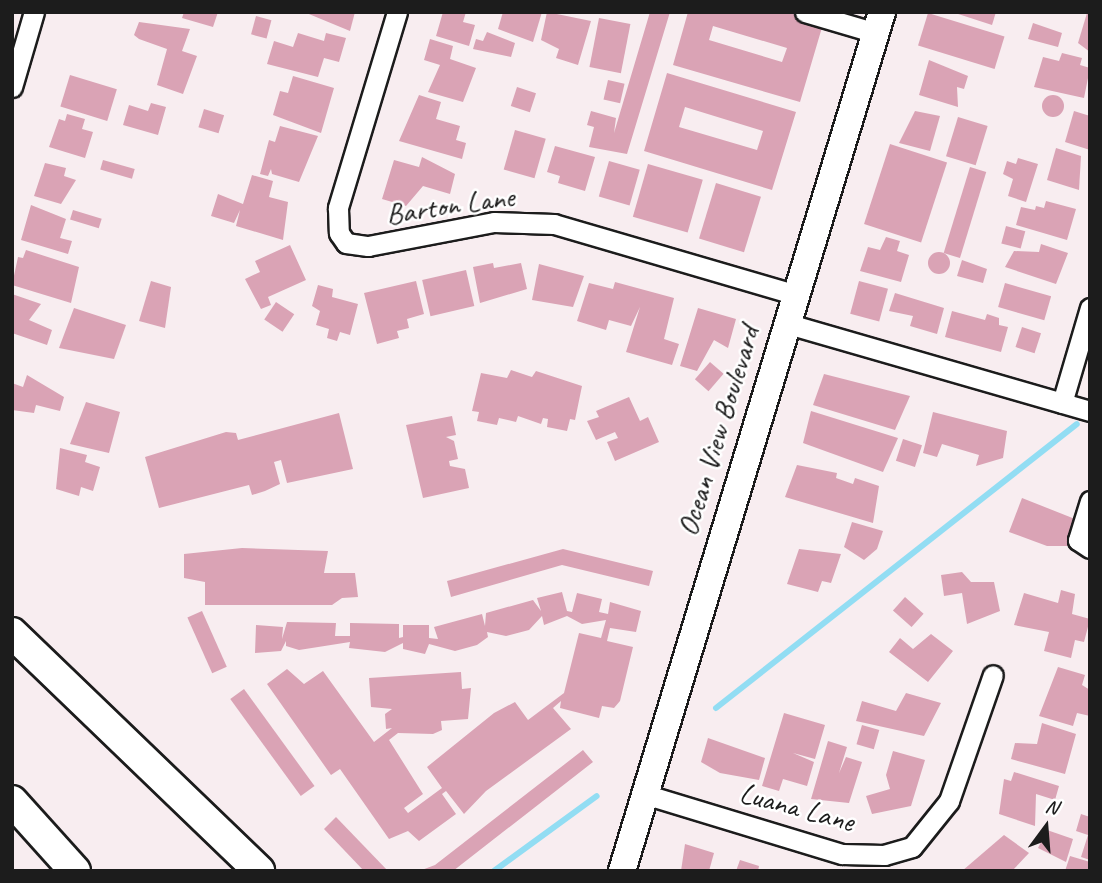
<!DOCTYPE html>
<style>
body{margin:0}
#map{position:relative;width:1102px;height:883px;overflow:hidden;background:#f8edf0;font-family:Caveat,sans-serif}
div>[style]{position:absolute}
.stream>*{height:6px;margin:-3px;padding:0 3px;transform-origin:3px;border-radius:3px;background:#92ddf3}
.building>*{inset:0;background:#daa3b5;transform-origin:0 0}
.round{border-radius:50%}
.roads{filter:drop-shadow(2px 0 #1c1c1c) drop-shadow(-2px 0 #1c1c1c) drop-shadow(0 2px #1c1c1c) drop-shadow(0 -2px #1c1c1c)}
.minor>*{height:19px;margin:-9.5px;padding:0 9.5px;transform-origin:9.5px;border-radius:9.5px;background:#fff}
.major>*{height:26px;margin:-13px;padding:0 13px;transform-origin:13px;border-radius:13px;background:#fff}
.highway>*{height:30px;margin:-15px;padding:0 15px;transform-origin:15px;border-radius:15px;background:#fff}
span{translate:-50% -50%;white-space:nowrap;text-align:center;line-height:1.15;-webkit-text-stroke:5px #fff;paint-order:stroke}
.street-label{font-size:30px;color:#1c1c1c}
.frame{position:absolute;inset:0;border:14px solid #1c1c1c;pointer-events:none}
.north{position:absolute;left:1011px;top:792px;width:70px;height:70px;-webkit-text-stroke:5px #fff;paint-order:stroke;rotate:16deg;font-size:19px;font-weight:700;line-height:28px;text-align:center;color:#1c1c1c}
.north::after{content:'';display:block;margin:auto;width:24px;height:32px;background:#1c1c1c;clip-path:polygon(50% 0,100% 100%,50% 72%,0 100%)}
</style>
<div id="map">
<div class="stream">
<div style="left:716px;top:708px;width:459px;rotate:-38.2deg"></div>
<div style="left:494px;top:871px;width:127px;rotate:-36.1deg"></div>
</div>
<div class="building">
<div style="clip-path:polygon(184px 12px,218px 12px,213px 27px,182px 18px)"></div>
<div style="clip-path:polygon(304px 12px,355px 12px,350px 31px)"></div>
<div style="clip-path:polygon(443px 12px,466px 12px,463px 22px,475px 25px,469px 46px,436px 36px)"></div>
<div style="clip-path:polygon(503px 12px,542px 12px,533px 42px,498px 29px)"></div>
<div style="clip-path:polygon(547px 12px,591px 21px,578px 65px,556px 58px,559px 49px,541px 40px)"></div>
<div style="clip-path:polygon(650px 12px,670px 12px,627px 154px,589px 147px,594px 127px,587px 125px,591px 111px,616px 118px,614px 133px)"></div>
<div style="clip-path:polygon(evenodd,688px 12px,787px 12px,823px 24px,800px 102px,673px 65px,688px 12px,713px 26px,787px 48px,782px 62px,709px 40px,713px 26px)"></div>
<div style="clip-path:polygon(952px 12px,996px 12px,992px 25px)"></div>
<div style="left:928px;top:13px;width:80px;height:34px;rotate:17deg"></div>
<div style="clip-path:polygon(1087px 13px,1090px 13px,1090px 52px,1078px 43px)"></div>
<div style="left:256px;top:16px;width:16px;height:19px;rotate:15deg"></div>
<div style="left:599px;top:18px;width:32px;height:50px;rotate:11deg"></div>
<div style="clip-path:polygon(139px 22px,190px 29px,182px 51px,197px 56px,183px 94px,157px 85px,167px 49px,139px 39px,134px 35px)"></div>
<div style="clip-path:polygon(1033px 23px,1062px 33px,1058px 47px,1028px 39px)"></div>
<div style="clip-path:polygon(487px 32px,515px 43px,511px 57px,473px 49px,476px 39px,483px 41px)"></div>
<div style="clip-path:polygon(298px 33px,324px 41px,326px 33px,346px 38px,339px 62px,324px 58px,318px 77px,267px 64px,274px 41px,293px 47px)"></div>
<div style="clip-path:polygon(430px 39px,453px 46px,450px 59px,476px 68px,463px 102px,428px 92px,440px 65px,424px 60px)"></div>
<div style="clip-path:polygon(1062px 53px,1082px 58px,1080px 65px,1090px 68px,1084px 98px,1034px 87px,1043px 57px,1059px 61px)"></div>
<div style="clip-path:polygon(929px 60px,968px 76px,964px 89px,957px 87px,958px 107px,919px 95px)"></div>
<div style="clip-path:polygon(evenodd,667px 73px,796px 112px,772px 190px,644px 151px,667px 73px,685px 107px,763px 131px,757px 150px,679px 127px,685px 107px)"></div>
<div style="left:70px;top:75px;width:49px;height:33px;rotate:17deg"></div>
<div style="clip-path:polygon(293px 76px,334px 88px,321px 133px,273px 115px,280px 91px,288px 93px)"></div>
<div style="left:608px;top:80px;width:17px;height:20px;rotate:13deg"></div>
<div style="left:517px;top:87px;width:20px;height:20px;rotate:18deg"></div>
<div style="clip-path:polygon(419px 95px,441px 102px,436px 119px,460px 126px,456px 140px,466px 143px,462px 159px,399px 141px)"></div>
<div class="round" style="left:1042px;top:95px;width:22px;height:22px"></div>
<div style="clip-path:polygon(151px 103px,166px 107px,158px 135px,123px 125px,129px 105px,148px 111px)"></div>
<div style="left:204px;top:109px;width:21px;height:19px;rotate:17deg"></div>
<div style="clip-path:polygon(915px 111px,940px 116px,930px 151px,899px 143px)"></div>
<div style="clip-path:polygon(1074px 111px,1090px 116px,1090px 150px,1065px 142px)"></div>
<div style="clip-path:polygon(67px 114px,85px 119px,82px 129px,93px 132px,85px 158px,49px 147px,59px 119px,65px 121px)"></div>
<div style="left:958px;top:117px;width:31px;height:41px;rotate:17deg"></div>
<div style="clip-path:polygon(280px 126px,318px 136px,299px 182px,272px 174px,271px 169px,268px 176px,260px 174px,269px 140px,275px 142px)"></div>
<div style="left:515px;top:130px;width:32px;height:41px;rotate:16deg"></div>
<div style="left:890px;top:144px;width:60px;height:84px;rotate:18deg"></div>
<div style="clip-path:polygon(555px 146px,595px 157px,585px 191px,558px 183px,560px 176px,547px 172px)"></div>
<div style="clip-path:polygon(1056px 148px,1081px 156px,1079px 190px,1047px 180px)"></div>
<div style="clip-path:polygon(422px 157px,455px 174px,450px 194px,423px 186px,406px 206px,382px 199px,394px 160px,419px 167px)"></div>
<div style="clip-path:polygon(1018px 158px,1038px 164px,1026px 202px,1008px 196px,1013px 179px,1003px 174px,1007px 161px,1016px 164px)"></div>
<div style="left:103px;top:160px;width:33px;height:10px;rotate:16deg"></div>
<div style="left:609px;top:161px;width:32px;height:37px;rotate:16deg"></div>
<div style="clip-path:polygon(45px 163px,66px 168px,64px 176px,76px 180px,61px 204px,34px 196px)"></div>
<div style="left:648px;top:164px;width:57px;height:55px;rotate:16deg"></div>
<div style="left:970px;top:167px;width:17px;height:90px;rotate:17deg"></div>
<div style="clip-path:polygon(252px 175px,273px 181px,269px 197px,288px 202px,283px 240px,236px 226px,240px 210px,234px 223px,211px 216px,218px 194px,243px 204px)"></div>
<div style="left:716px;top:183px;width:47px;height:58px;rotate:17deg"></div>
<div style="clip-path:polygon(1046px 201px,1076px 209px,1067px 240px,1016px 225px,1021px 207px,1035px 210px,1036px 206px,1044px 208px)"></div>
<div style="clip-path:polygon(31px 205px,66px 219px,60px 238px,72px 241px,68px 254px,21px 240px)"></div>
<div style="left:73px;top:210px;width:30px;height:10px;rotate:17deg"></div>
<div style="left:1006px;top:226px;width:20px;height:18px;rotate:15deg"></div>
<div style="clip-path:polygon(886px 237px,900px 241px,897px 251px,909px 255px,901px 282px,860px 271px,868px 247px,880px 250px)"></div>
<div style="clip-path:polygon(1041px 244px,1068px 253px,1056px 284px,1005px 267px,1014px 251px,1039px 252px)"></div>
<div style="clip-path:polygon(290px 245px,306px 280px,268px 297px,271px 305px,261px 309px,245px 279px,260px 272px,255px 261px)"></div>
<div style="clip-path:polygon(26px 250px,79px 267px,71px 303px,12px 285px,18px 257px,23px 258px)"></div>
<div class="round" style="left:928px;top:252px;width:22px;height:22px"></div>
<div style="clip-path:polygon(962px 260px,987px 269px,983px 283px,957px 276px)"></div>
<div style="clip-path:polygon(493px 263px,494px 268px,521px 263px,527px 289px,480px 303px,473px 267px)"></div>
<div style="clip-path:polygon(539px 264px,584px 276px,573px 307px,532px 300px)"></div>
<div style="left:466px;top:270px;width:37px;height:45px;rotate:77deg"></div>
<div style="clip-path:polygon(151px 281px,171px 287px,165px 328px,139px 321px)"></div>
<div style="clip-path:polygon(416px 281px,424px 314px,407px 319px,409px 328px,397px 331px,399px 338px,377px 344px,364px 293px)"></div>
<div style="left:859px;top:281px;width:30px;height:34px;rotate:15deg"></div>
<div style="clip-path:polygon(615px 282px,674px 298px,664px 339px,679px 344px,672px 365px,626px 352px,640px 307px,631px 326px,609px 320px,606px 330px,577px 321px,589px 283px,613px 289px)"></div>
<div style="left:1005px;top:283px;width:48px;height:25px;rotate:16deg"></div>
<div style="clip-path:polygon(318px 285px,333px 289px,332px 297px,358px 304px,350px 335px,340px 332px,337px 341px,327px 338px,329px 329px,316px 325px,320px 311px,312px 306px)"></div>
<div style="clip-path:polygon(895px 293px,944px 308px,937px 334px,910px 326px,913px 316px,889px 311px)"></div>
<div style="clip-path:polygon(12px 294px,41px 304px,29px 320px,52px 330px,47px 345px,12px 333px)"></div>
<div style="left:276px;top:302px;width:22px;height:21px;rotate:34deg"></div>
<div style="clip-path:polygon(74px 308px,126px 325px,114px 359px,59px 348px)"></div>
<div style="clip-path:polygon(698px 308px,736px 319px,728px 348px,714px 340px,697px 371px,680px 366px)"></div>
<div style="clip-path:polygon(952px 311px,985px 320px,987px 314px,999px 318px,999px 325px,1008px 327px,1001px 352px,945px 337px)"></div>
<div style="left:1022px;top:327px;width:20px;height:21px;rotate:18deg"></div>
<div style="left:710px;top:362px;width:18px;height:23px;rotate:41deg"></div>
<div style="clip-path:polygon(511px 370px,532px 377px,536px 371px,582px 386px,575px 420px,570px 419px,567px 431px,547px 427px,548px 419px,543px 418px,541px 424px,518px 416px,516px 422px,499px 418px,497px 425px,477px 421px,479px 412px,472px 411px,481px 373px,507px 378px)"></div>
<div style="clip-path:polygon(824px 374px,910px 396px,895px 430px,813px 405px)"></div>
<div style="clip-path:polygon(27px 375px,64px 397px,60px 411px,36px 405px,34px 413px,12px 410px,12px 383px,23px 387px)"></div>
<div style="clip-path:polygon(629px 397px,640px 421px,648px 417px,659px 442px,615px 461px,607px 442px,618px 438px,615px 432px,596px 440px,587px 421px,599px 417px,596px 411px)"></div>
<div style="clip-path:polygon(86px 402px,120px 412px,109px 453px,70px 444px)"></div>
<div style="clip-path:polygon(811px 411px,898px 438px,883px 472px,803px 443px)"></div>
<div style="clip-path:polygon(933px 412px,1007px 431px,1003px 458px,976px 466px,979px 455px,942px 444px,937px 457px,923px 453px)"></div>
<div style="clip-path:polygon(339px 413px,353px 469px,287px 483px,281px 460px,274px 462px,280px 484px,265px 491px,252px 495px,249px 485px,159px 508px,145px 457px,226px 432px,236px 433px,238px 440px)"></div>
<div style="clip-path:polygon(452px 416px,456px 435px,446px 437px,454px 441px,458px 459px,449px 461px,450px 466px,465px 469px,469px 488px,423px 498px,406px 425px)"></div>
<div style="left:903px;top:439px;width:20px;height:23px;rotate:18deg"></div>
<div style="clip-path:polygon(60px 448px,87px 455px,85px 462px,100px 467px,93px 491px,81px 487px,79px 496px,56px 489px)"></div>
<div style="clip-path:polygon(797px 465px,837px 473px,836px 478px,853px 484px,855px 478px,879px 486px,873px 523px,785px 497px)"></div>
<div style="clip-path:polygon(1022px 498px,1075px 519px,1070px 546px,1047px 546px,1009px 532px)"></div>
<div style="clip-path:polygon(852px 522px,883px 531px,877px 549px,864px 560px,844px 547px)"></div>
<div style="clip-path:polygon(242px 548px,328px 551px,324px 573px,355px 573px,358px 597px,342px 598px,332px 605px,205px 605px,205px 582px,184px 578px,184px 554px)"></div>
<div style="clip-path:polygon(563px 549px,653px 571px,649px 586px,562px 565px,451px 597px,447px 581px)"></div>
<div style="clip-path:polygon(799px 549px,841px 554px,831px 583px,822px 581px,818px 592px,787px 584px)"></div>
<div style="clip-path:polygon(962px 572px,971px 582px,994px 582px,1000px 611px,967px 624px,962px 593px,944px 596px,941px 575px)"></div>
<div style="clip-path:polygon(1061px 590px,1075px 594px,1072px 614px,1090px 619px,1084px 642px,1075px 640px,1071px 658px,1044px 651px,1049px 632px,1014px 625px,1024px 593px,1058px 603px)"></div>
<div style="clip-path:polygon(562px 592px,567px 611px,572px 612px,577px 593px,602px 599px,599px 612px,608px 614px,610px 602px,641px 611px,636px 632px,610px 628px,607px 641px,633px 647px,620px 701px,614px 708px,602px 706px,599px 718px,560px 708px,561px 701px,553px 708px,571px 729px,486px 791px,464px 814px,446px 791px,442px 794px,456px 814px,419px 841px,408px 831px,389px 839px,340px 769px,331px 775px,267px 684px,287px 669px,304px 684px,323px 671px,374px 742px,392px 728px,386px 729px,385px 714px,392px 709px,371px 707px,369px 678px,461px 672px,462px 689px,471px 688px,468px 719px,441px 721px,442px 730px,433px 734px,398px 733px,389px 740px,423px 794px,404px 808px,408px 813px,442px 788px,427px 767px,494px 713px,515px 702px,528px 720px,564px 693px,579px 633px,601px 638px,606px 620px,582px 624px,567px 616px,544px 625px,542px 616px,529px 630px,506px 636px,487px 632px,488px 637px,477px 645px,455px 651px,429px 644px,425px 654px,403px 649px,403px 643px,385px 652px,349px 648px,350px 642px,299px 650px,286px 646px,286px 641px,281px 651px,255px 653px,256px 625px,283px 627px,282px 639px,287px 622px,336px 623px,335px 636px,350px 636px,350px 623px,399px 624px,399px 638px,403px 637px,403px 625px,429px 625px,429px 638px,438px 639px,434px 627px,482px 614px,485px 626px,486px 613px,533px 600px,541px 611px,537px 598px)"></div>
<div style="left:905px;top:597px;width:25px;height:18px;rotate:42deg"></div>
<div style="left:202px;top:611px;width:61px;height:16px;rotate:66deg"></div>
<div style="clip-path:polygon(931px 634px,953px 651px,928px 682px,889px 652px,900px 638px,913px 649px)"></div>
<div style="clip-path:polygon(1058px 667px,1085px 675px,1082px 685px,1090px 690px,1090px 716px,1077px 713px,1073px 726px,1039px 716px)"></div>
<div style="left:244px;top:689px;width:120px;height:17px;rotate:54deg"></div>
<div style="clip-path:polygon(906px 693px,941px 703px,924px 736px,856px 721px,862px 701px,896px 711px)"></div>
<div style="clip-path:polygon(784px 713px,825px 725px,815px 759px,793px 753px,814px 762px,807px 786px,783px 779px,779px 791px,762px 786px)"></div>
<div style="clip-path:polygon(1042px 723px,1076px 734px,1065px 774px,1011px 759px,1015px 743px,1037px 744px)"></div>
<div style="left:862px;top:725px;width:18px;height:20px;rotate:16deg"></div>
<div style="clip-path:polygon(708px 738px,765px 758px,759px 780px,720px 773px,701px 762px)"></div>
<div style="clip-path:polygon(828px 741px,847px 747px,839px 773px,846px 757px,862px 762px,849px 803px,811px 799px)"></div>
<div style="clip-path:polygon(583px 750px,593px 762px,453px 871px,419px 871px,435px 865px)"></div>
<div style="clip-path:polygon(893px 751px,925px 760px,911px 806px,872px 814px,866px 796px,890px 789px,886px 775px)"></div>
<div style="clip-path:polygon(1014px 772px,1059px 786px,1055px 800px,1036px 794px,1035px 826px,999px 814px,1004px 779px,1011px 781px)"></div>
<div style="clip-path:polygon(1081px 814px,1090px 817px,1090px 860px,1081px 857px,1088px 835px,1076px 831px)"></div>
<div style="clip-path:polygon(336px 817px,388px 871px,364px 871px,324px 829px)"></div>
<div style="clip-path:polygon(1047px 830px,1073px 839px,1066px 862px,1038px 848px)"></div>
<div style="clip-path:polygon(1004px 835px,1029px 853px,1012px 871px,962px 871px)"></div>
<div style="clip-path:polygon(685px 844px,714px 853px,709px 871px,681px 871px)"></div>
<div style="clip-path:polygon(1070px 856px,1090px 862px,1089px 871px,1065px 871px)"></div>
<div style="clip-path:polygon(740px 860px,759px 866px,758px 871px,736px 871px)"></div>
</div>
<div class="roads">
<div class="minor">
<div style="left:397px;top:12px;width:205px;rotate:106.8deg"></div>
<div style="left:338px;top:208px;width:25px;rotate:88deg"></div>
<div style="left:339px;top:233px;width:12px;rotate:55deg"></div>
<div style="left:346px;top:243px;width:22px;rotate:8deg"></div>
<div style="left:368px;top:246px;width:128px;rotate:-10.8deg"></div>
<div style="left:494px;top:222px;width:60px;rotate:1.9deg"></div>
<div style="left:554px;top:224px;width:250px;rotate:16.3deg"></div>
<div style="left:805px;top:12px;width:74px;rotate:16.5deg"></div>
<div style="left:12px;top:87px;width:78px;rotate:-73.7deg"></div>
<div style="left:785px;top:323px;width:317px;rotate:16.1deg"></div>
<div style="left:1062px;top:403px;width:99px;rotate:-73.6deg"></div>
<div style="left:1090px;top:501px;width:41px;rotate:107.1deg"></div>
<div style="left:1078px;top:540px;width:14px;rotate:34deg"></div>
<div style="left:644px;top:794px;width:207px;rotate:16.9deg"></div>
<div style="left:842px;top:854px;width:42px;rotate:1.4deg"></div>
<div style="left:884px;top:855px;width:29px;rotate:-16deg"></div>
<div style="left:912px;top:847px;width:59px;rotate:-51.2deg"></div>
<div style="left:949px;top:801px;width:133px;rotate:-70.8deg"></div>
</div>
<div class="major">
<div style="left:622px;top:871px;width:897px;rotate:-73.16deg"></div>
</div>
<div class="highway">
<div style="left:12px;top:633px;width:343px;rotate:43.9deg"></div>
<div style="left:12px;top:801px;width:94px;rotate:48deg"></div>
</div>
</div>
<div class="street-label">
<span style="left:450px;top:205px;rotate:-8deg">Barton Lane</span>
<span style="left:718px;top:431px;rotate:-73deg">Ocean View Boulevard</span>
<span style="left:797px;top:807px;rotate:15deg">Luana Lane</span>
</div>
<div class="frame"></div>
<div class="north">N</div>
</div>
